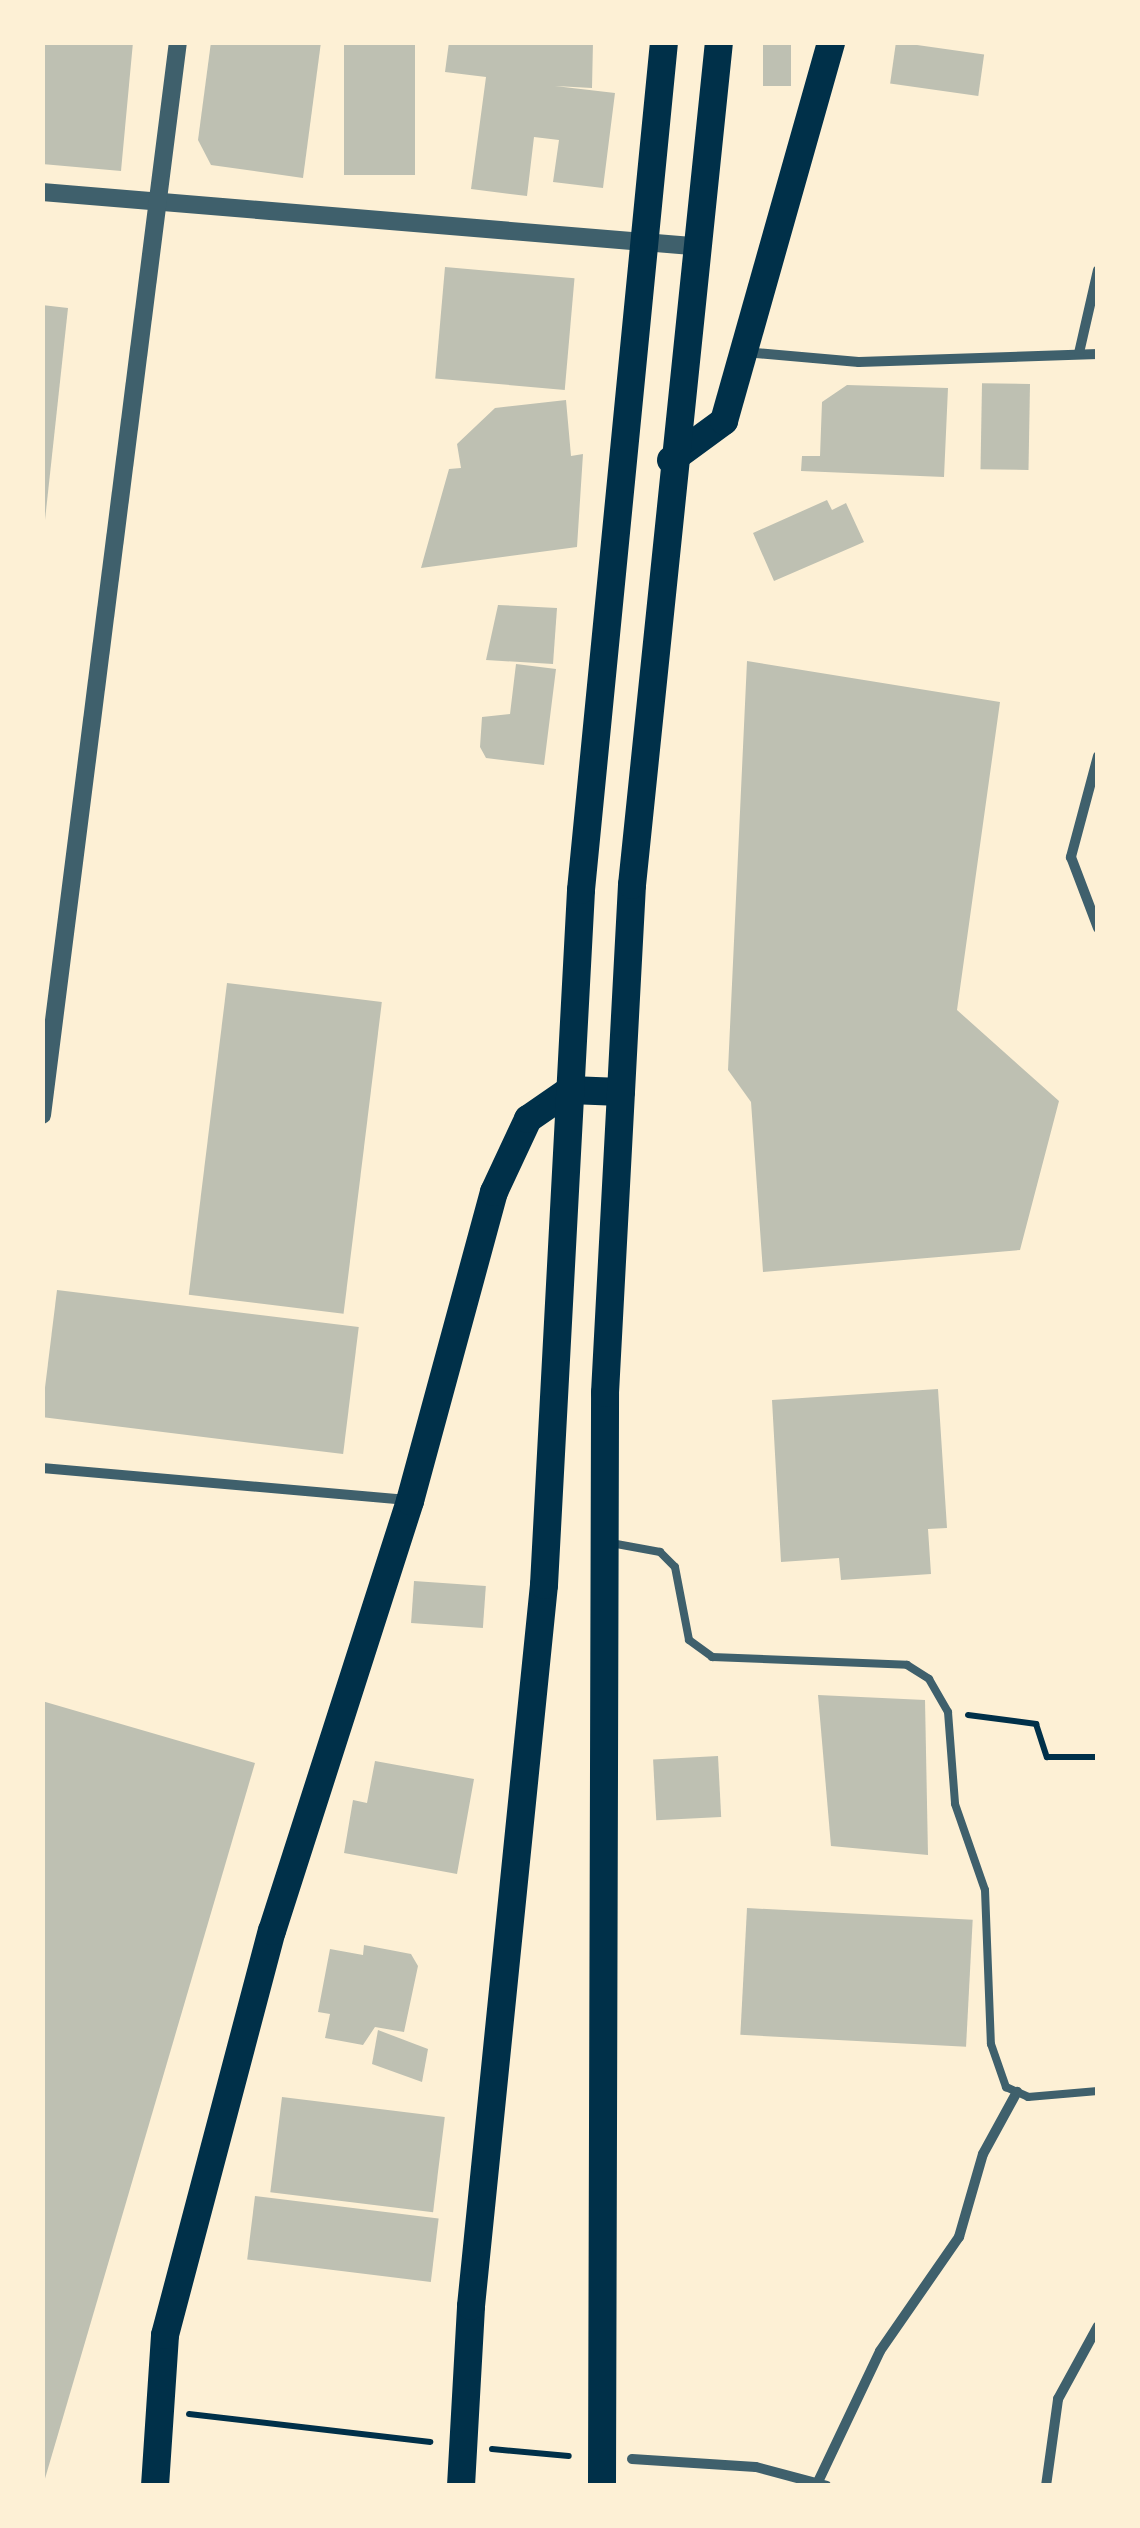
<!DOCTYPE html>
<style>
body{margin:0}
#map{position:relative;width:1140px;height:2528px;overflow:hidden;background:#fdf0d5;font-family:"Archivo Narrow",sans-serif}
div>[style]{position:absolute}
.building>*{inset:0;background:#bec0b2;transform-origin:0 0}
.path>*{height:6px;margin:-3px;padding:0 3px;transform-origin:3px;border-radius:3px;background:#003049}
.service>*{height:8px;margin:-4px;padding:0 4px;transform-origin:4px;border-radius:4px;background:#3f606c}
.minor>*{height:10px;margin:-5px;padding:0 5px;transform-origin:5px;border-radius:5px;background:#3f606c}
.tertiary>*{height:18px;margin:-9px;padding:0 9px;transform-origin:9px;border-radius:9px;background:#3f606c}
.trunk>*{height:28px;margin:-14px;padding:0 14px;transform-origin:14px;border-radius:14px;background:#003049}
span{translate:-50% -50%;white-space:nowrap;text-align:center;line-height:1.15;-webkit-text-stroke:8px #fdf0d5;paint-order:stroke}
.frame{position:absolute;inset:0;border:45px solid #fdf0d5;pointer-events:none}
</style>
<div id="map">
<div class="building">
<div style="clip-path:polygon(42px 42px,133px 42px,121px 171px,42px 164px)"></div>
<div style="clip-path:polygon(211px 42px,321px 42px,303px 178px,211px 165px,198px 140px)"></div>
<div style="left:344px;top:42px;width:71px;height:133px"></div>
<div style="clip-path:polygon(449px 42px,593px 42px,592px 88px,555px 86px,615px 93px,603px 188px,553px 182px,559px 140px,534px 137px,527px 196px,471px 189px,486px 77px,445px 72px)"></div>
<div style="left:763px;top:42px;width:28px;height:44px"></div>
<div style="left:896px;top:42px;width:89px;height:42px;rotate:8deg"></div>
<div style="left:445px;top:267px;width:130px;height:112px;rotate:5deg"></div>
<div style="clip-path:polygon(42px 305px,68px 308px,45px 520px,42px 520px)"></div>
<div style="left:1030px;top:384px;width:86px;height:48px;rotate:91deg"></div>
<div style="clip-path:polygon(847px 385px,948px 388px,944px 477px,801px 471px,802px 456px,820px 456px,822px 402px)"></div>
<div style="clip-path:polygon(566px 400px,571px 456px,583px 454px,577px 547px,421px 568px,449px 469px,461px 468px,457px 444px,495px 408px)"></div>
<div style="clip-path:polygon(827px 500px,832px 510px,846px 503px,864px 542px,774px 581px,753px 533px)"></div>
<div style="clip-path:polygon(498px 605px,557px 608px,553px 664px,486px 660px)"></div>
<div style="clip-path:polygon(747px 661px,1000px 702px,957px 1010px,1059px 1101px,1020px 1250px,763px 1272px,751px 1102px,728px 1070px)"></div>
<div style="clip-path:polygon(516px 664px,556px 669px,544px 765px,486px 758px,480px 747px,482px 717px,510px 714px)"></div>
<div style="left:227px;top:983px;width:156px;height:314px;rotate:7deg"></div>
<div style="left:57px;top:1290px;width:304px;height:128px;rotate:7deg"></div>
<div style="clip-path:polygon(938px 1389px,947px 1528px,928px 1529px,931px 1574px,841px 1580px,839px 1558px,781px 1562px,772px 1400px)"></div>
<div style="left:414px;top:1581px;width:72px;height:42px;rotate:4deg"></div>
<div style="clip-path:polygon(818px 1695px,925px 1700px,928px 1855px,831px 1846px)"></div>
<div style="clip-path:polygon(42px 1701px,255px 1763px,44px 2482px,42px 2482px)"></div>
<div style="left:718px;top:1756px;width:61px;height:65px;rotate:87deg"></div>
<div style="clip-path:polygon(375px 1761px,474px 1779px,457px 1874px,344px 1853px,353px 1800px,367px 1803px)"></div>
<div style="left:747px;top:1908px;width:226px;height:127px;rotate:3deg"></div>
<div style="clip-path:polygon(364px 1945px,411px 1954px,418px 1966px,404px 2032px,375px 2027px,363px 2045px,325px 2038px,330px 2014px,318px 2012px,330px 1949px,363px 1955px)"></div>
<div style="clip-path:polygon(378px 2030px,428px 2049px,422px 2082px,372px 2064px)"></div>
<div style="left:282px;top:2097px;width:164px;height:96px;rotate:7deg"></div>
<div style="left:255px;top:2196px;width:185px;height:64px;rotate:7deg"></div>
</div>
<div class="path">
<div style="left:968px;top:1715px;width:69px;rotate:7.5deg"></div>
<div style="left:1036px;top:1724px;width:35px;rotate:72deg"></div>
<div style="left:1047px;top:1757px;width:51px"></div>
<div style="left:189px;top:2414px;width:243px;rotate:6.6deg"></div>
<div style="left:492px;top:2449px;width:77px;rotate:5.2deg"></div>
</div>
<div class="service">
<div style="left:611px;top:1543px;width:50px;rotate:10.4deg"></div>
<div style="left:660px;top:1552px;width:21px;rotate:45deg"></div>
<div style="left:675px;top:1567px;width:74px;rotate:79.1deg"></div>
<div style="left:689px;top:1640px;width:29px;rotate:36deg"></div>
<div style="left:712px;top:1657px;width:195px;rotate:2.3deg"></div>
<div style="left:907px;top:1665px;width:26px;rotate:32deg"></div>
<div style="left:929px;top:1679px;width:38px;rotate:60deg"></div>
<div style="left:948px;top:1712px;width:92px;rotate:85.6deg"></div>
<div style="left:955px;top:1804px;width:91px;rotate:70.8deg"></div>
<div style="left:985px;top:1890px;width:154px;rotate:87.8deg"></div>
<div style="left:991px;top:2044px;width:46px;rotate:70.8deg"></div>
<div style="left:1006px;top:2087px;width:24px;rotate:24deg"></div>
<div style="left:1028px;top:2097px;width:70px;rotate:-4.9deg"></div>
</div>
<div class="minor">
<div style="left:745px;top:352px;width:114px;rotate:5deg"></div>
<div style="left:859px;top:362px;width:239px;rotate:-1.9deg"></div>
<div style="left:1079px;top:353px;width:85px;rotate:-77.1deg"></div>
<div style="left:1098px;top:756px;width:105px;rotate:105deg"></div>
<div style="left:1071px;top:857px;width:76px;rotate:69.2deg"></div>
<div style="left:42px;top:1468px;width:364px;rotate:5deg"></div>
<div style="left:632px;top:2459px;width:124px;rotate:3.7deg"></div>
<div style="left:756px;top:2467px;width:73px;rotate:15deg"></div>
<div style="left:816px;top:2486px;width:149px;rotate:-64.6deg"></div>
<div style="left:880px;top:2351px;width:139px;rotate:-55.3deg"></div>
<div style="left:959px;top:2237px;width:86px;rotate:-73.9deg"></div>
<div style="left:983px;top:2154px;width:71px;rotate:-61.3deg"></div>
<div style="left:1046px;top:2486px;width:88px;rotate:-82.1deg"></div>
<div style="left:1058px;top:2399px;width:83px;rotate:-61.3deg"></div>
</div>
<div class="tertiary">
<div style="left:42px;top:192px;width:652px;rotate:4.75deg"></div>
<div style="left:42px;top:1115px;width:1082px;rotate:-82.78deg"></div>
</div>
<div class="trunk">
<div style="left:671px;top:460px;width:66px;rotate:-36.3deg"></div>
<div style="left:724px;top:421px;width:394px;rotate:-74.2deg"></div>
<div style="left:155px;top:2486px;width:151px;rotate:-86.2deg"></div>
<div style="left:165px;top:2335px;width:418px;rotate:-75.2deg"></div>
<div style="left:272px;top:1931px;width:452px;rotate:-72.2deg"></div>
<div style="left:410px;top:1501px;width:320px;rotate:-74.8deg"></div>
<div style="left:494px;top:1192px;width:81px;rotate:-65deg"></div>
<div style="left:528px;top:1119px;width:51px;rotate:-34.6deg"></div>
<div style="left:570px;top:1090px;width:51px;rotate:2.2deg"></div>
<div style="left:461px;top:2486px;width:180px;rotate:-86.8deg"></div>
<div style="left:471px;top:2306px;width:725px;rotate:-84.22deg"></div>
<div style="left:544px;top:1585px;width:696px;rotate:-86.95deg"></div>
<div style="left:581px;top:890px;width:852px;rotate:-84.41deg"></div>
<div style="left:602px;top:2486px;width:1093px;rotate:-89.84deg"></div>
<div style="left:605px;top:1393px;width:509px;rotate:-86.96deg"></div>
<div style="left:632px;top:885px;width:847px;rotate:-84.11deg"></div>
</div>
<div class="frame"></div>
</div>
